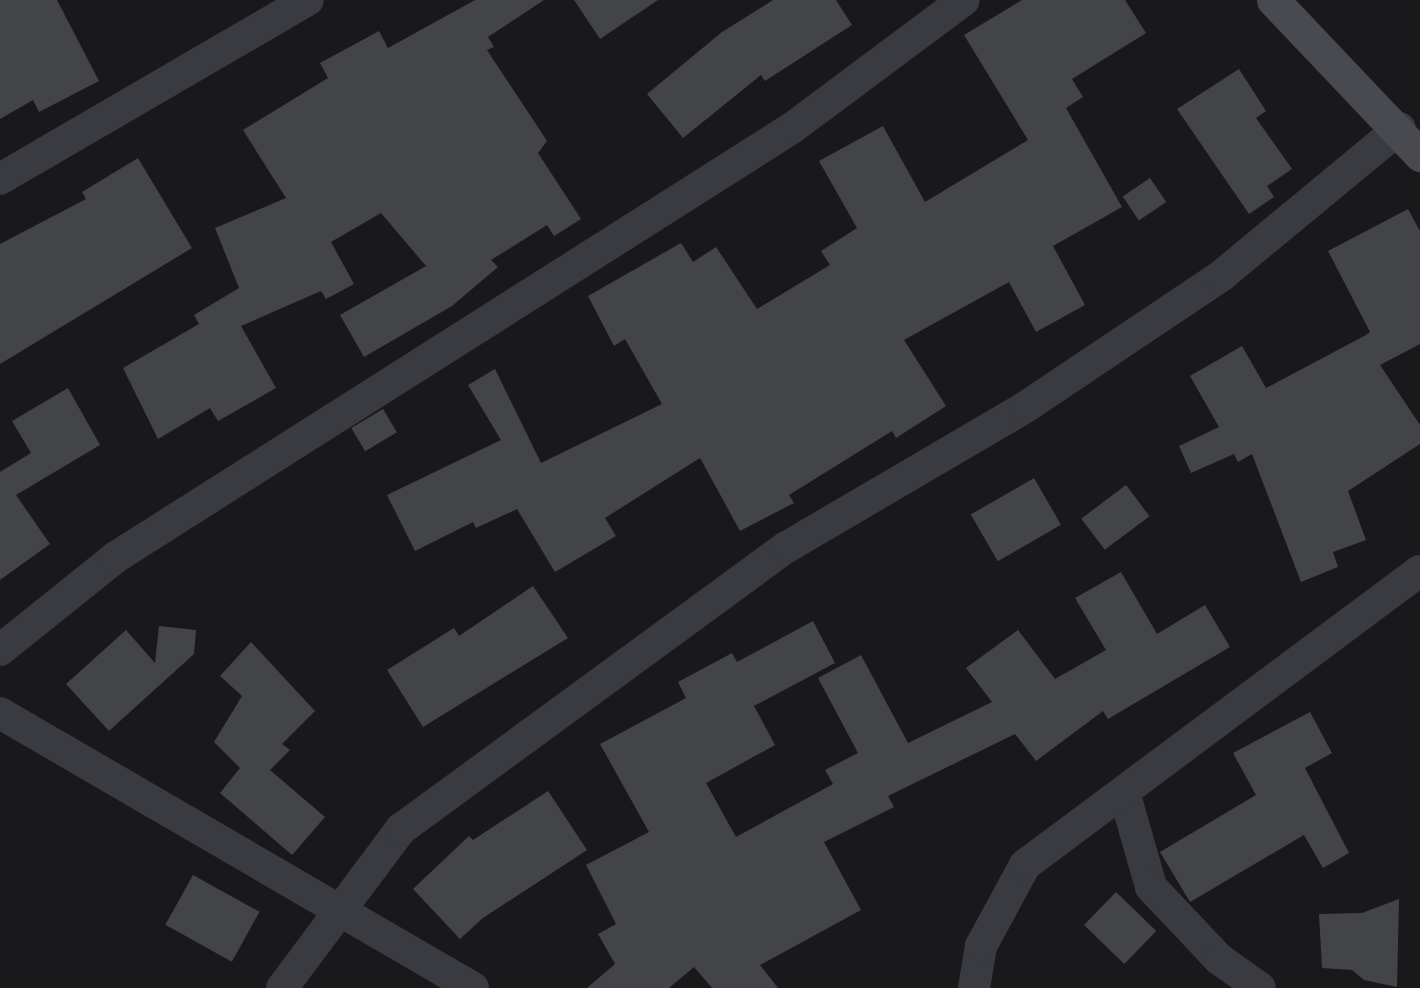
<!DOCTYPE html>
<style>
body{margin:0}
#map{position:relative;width:1420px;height:988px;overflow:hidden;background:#19191b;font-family:"Noto Sans",sans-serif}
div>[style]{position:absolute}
.building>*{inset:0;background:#434448;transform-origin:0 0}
.street>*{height:32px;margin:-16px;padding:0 16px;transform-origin:16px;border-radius:16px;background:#3a3b40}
.secondary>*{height:33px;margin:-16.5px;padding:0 16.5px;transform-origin:16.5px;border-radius:16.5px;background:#484a50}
span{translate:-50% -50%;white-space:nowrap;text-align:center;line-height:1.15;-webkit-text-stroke:5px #141416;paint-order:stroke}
</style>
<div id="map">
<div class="building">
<div style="clip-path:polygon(0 0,57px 0,99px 81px,39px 112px,33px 100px,0 119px)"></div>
<div style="clip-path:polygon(475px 0,544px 0,488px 37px,494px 47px,487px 50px,547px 141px,538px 153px,581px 219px,554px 236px,547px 225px,491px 260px,498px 267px,452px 306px,364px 357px,340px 315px,426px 266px,381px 213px,331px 242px,354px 284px,326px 299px,321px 291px,241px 326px,276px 388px,218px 421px,210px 408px,158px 439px,123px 368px,199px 324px,194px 315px,239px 288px,215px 228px,286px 198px,243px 130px,328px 78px,320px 63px,379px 31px,388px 48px)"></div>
<div style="clip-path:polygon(574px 0,658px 0,600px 39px)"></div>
<div style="clip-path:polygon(773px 0,836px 0,852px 25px,765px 81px,761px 75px,683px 138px,647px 94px,722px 32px)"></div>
<div style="clip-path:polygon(1022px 0,1125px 0,1146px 33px,1072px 79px,1083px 97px,1066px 108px,1122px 207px,1053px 246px,1085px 305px,1036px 332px,1009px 282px,904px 340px,946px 406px,896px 438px,892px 431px,789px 495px,794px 503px,740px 531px,700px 458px,605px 518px,616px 536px,555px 572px,517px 509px,476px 528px,473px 522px,415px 551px,387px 495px,501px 440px,468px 385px,495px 369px,541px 463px,662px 404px,625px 339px,614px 346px,588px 296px,681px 243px,693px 262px,716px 247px,757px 309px,830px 265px,821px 251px,857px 228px,819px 161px,883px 126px,925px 202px,1028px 140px,964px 35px)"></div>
<div style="clip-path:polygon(1239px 69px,1266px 111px,1256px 118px,1292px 169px,1267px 186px,1274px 197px,1249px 214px,1177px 109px)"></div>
<div style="clip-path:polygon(138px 158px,192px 248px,0 364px,0 244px,86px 199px,82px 192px)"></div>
<div style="left:1150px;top:178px;width:29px;height:33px;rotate:56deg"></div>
<div style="clip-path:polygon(1408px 209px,1420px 231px,1420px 344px,1380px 365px,1420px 425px,1420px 444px,1348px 491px,1366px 540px,1333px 552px,1338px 567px,1301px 582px,1252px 454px,1238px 462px,1234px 454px,1191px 473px,1179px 446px,1219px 427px,1190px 376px,1242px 346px,1266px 388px,1366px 335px,1370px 332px,1328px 251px)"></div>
<div style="clip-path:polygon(68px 388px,100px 445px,16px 495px,50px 544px,0 580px,0 472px,31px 453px,12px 421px)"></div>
<div style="left:383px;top:409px;width:27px;height:37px;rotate:59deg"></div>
<div style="left:1034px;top:478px;width:54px;height:73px;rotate:60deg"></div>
<div style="left:1126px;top:485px;width:39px;height:56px;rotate:53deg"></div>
<div style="clip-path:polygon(1121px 572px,1157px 634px,1205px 605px,1230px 647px,1108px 719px,1103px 711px,1036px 761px,1015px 734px,888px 796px,894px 807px,824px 842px,861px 910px,760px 965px,778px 988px,712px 988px,694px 967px,669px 988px,587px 988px,615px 964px,598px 934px,616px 924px,586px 865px,649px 832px,600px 744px,686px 698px,678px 682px,732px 653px,737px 662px,813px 621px,835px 663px,754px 706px,775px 745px,706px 783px,736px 837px,833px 784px,825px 770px,858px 753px,818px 678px,861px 655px,908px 743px,992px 702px,966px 668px,1018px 630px,1055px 679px,1106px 650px,1075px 598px)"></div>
<div style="clip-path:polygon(533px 586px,568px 638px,423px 727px,387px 670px,454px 628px,459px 636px)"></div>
<div style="clip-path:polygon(159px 626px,196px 630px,194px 654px,109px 731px,66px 684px,126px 630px,155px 663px)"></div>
<div style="clip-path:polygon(251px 642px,315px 711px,282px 744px,290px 750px,270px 770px,325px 817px,292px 855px,220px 793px,240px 768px,214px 742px,242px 696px,220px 676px)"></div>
<div style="clip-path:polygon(1310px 712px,1332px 753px,1305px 768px,1349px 853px,1323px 868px,1304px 835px,1190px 902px,1160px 852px,1256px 795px,1233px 753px)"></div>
<div style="clip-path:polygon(548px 791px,587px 850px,483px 918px,460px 939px,413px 889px,469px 836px,473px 840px)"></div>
<div style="left:193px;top:875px;width:76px;height:57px;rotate:29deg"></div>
<div style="left:1116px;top:892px;width:56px;height:46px;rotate:44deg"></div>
<div style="clip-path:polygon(1399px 899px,1397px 987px,1364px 980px,1352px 970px,1322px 968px,1319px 914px,1362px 913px)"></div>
</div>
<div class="street">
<div style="left:0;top:179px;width:356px;rotate:-30.2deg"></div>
<div style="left:0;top:650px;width:149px;rotate:-38.7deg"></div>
<div style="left:116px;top:557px;width:801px;rotate:-32.4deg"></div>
<div style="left:792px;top:128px;width:214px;rotate:-36.7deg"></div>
<div style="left:0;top:713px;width:547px;rotate:30.17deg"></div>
<div style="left:1124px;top:792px;width:99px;rotate:74.1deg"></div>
<div style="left:1151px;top:887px;width:99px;rotate:46.6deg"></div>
<div style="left:1219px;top:959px;width:50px;rotate:35.3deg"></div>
<div style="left:282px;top:988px;width:199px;rotate:-53.2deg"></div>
<div style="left:401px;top:829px;width:478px;rotate:-36.2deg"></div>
<div style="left:787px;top:547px;width:278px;rotate:-30.4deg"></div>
<div style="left:1027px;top:406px;width:234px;rotate:-33.8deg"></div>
<div style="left:1221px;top:276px;width:232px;rotate:-39.6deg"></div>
<div style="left:974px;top:988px;width:43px;rotate:-80.5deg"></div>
<div style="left:981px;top:946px;width:92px;rotate:-61.5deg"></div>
<div style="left:1025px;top:865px;width:492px;rotate:-36.7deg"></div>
</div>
<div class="secondary">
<div style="left:1273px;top:0;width:214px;rotate:46.5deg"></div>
</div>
</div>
